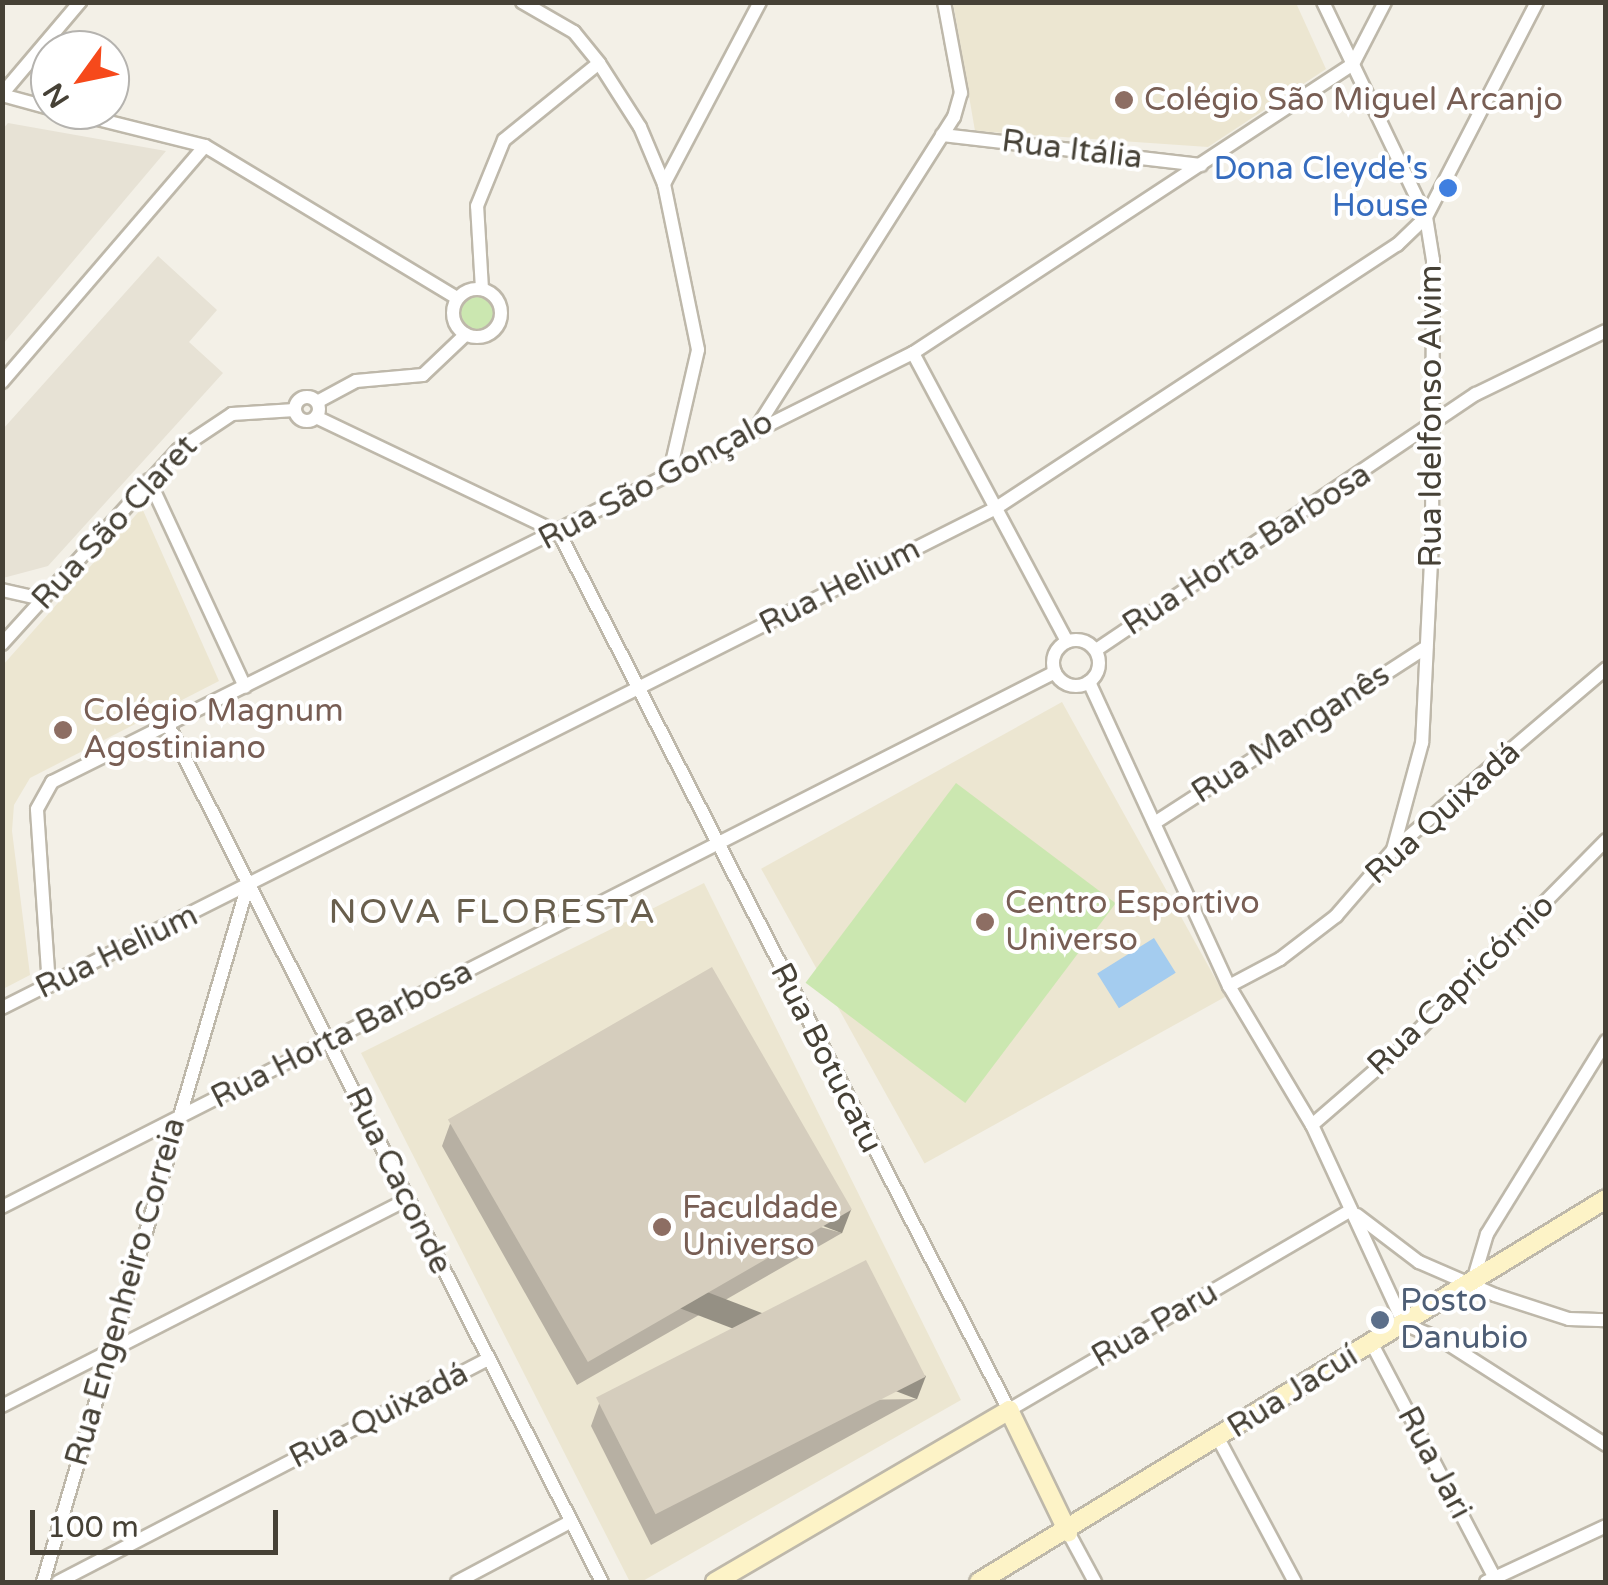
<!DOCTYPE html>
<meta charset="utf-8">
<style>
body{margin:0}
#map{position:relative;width:1608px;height:1585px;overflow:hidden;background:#f3f0e7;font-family:"Varela Round",sans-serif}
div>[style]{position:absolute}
.residential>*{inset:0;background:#e7e2d5}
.education>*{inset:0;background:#ece6d1;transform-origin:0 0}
.green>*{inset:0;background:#cbe7b0;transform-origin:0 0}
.round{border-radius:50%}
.water>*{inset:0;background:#a4ccef;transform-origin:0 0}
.roads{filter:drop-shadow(2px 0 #beb8aa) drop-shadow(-2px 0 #beb8aa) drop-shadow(0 2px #beb8aa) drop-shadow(0 -2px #beb8aa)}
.street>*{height:12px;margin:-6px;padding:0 6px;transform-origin:6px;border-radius:6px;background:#fff}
.street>.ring{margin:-6px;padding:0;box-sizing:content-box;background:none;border:12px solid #fff;border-radius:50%}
.secondary>*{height:18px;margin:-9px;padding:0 9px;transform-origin:9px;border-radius:9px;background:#fdf3c7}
.wall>*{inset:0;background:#b7b0a3}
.shaded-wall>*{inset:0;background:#959084;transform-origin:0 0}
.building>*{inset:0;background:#d5cdbd;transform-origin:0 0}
.dots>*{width:28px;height:28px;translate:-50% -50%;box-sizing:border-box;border:5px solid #fff;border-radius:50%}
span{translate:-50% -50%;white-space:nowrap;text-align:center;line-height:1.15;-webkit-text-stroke:8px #fff;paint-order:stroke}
.education-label{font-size:32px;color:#785e54}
.left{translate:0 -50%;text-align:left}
.street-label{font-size:32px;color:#464136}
.shop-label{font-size:32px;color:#366cbe}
.right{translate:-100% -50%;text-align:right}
.service-label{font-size:32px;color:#4e5e75}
.neighbourhood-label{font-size:35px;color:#695f4d;letter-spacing:2.5px}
.frame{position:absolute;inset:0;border:5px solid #464136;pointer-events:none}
.north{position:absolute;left:30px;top:30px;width:100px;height:100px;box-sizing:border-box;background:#fff;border:2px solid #b5b3af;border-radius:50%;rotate:237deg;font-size:28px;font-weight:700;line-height:40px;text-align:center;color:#464136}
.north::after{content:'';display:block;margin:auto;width:35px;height:45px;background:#f6491b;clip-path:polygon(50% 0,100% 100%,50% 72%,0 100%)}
.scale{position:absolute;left:30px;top:1510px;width:248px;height:45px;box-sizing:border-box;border:5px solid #464136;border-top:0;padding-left:12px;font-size:30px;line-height:35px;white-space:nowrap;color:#464136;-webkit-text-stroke:8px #fff;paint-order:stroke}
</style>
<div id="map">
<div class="residential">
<div style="clip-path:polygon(8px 123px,166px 151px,3px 344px,2px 130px)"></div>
<div style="clip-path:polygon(158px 256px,217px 310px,189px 342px,223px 373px,48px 566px,3px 578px,3px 429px)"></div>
</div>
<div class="education">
<div style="clip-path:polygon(953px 3px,1296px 3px,1326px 69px,1208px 147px,975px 131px)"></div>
<div style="clip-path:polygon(142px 508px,219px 681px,30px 778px,14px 805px,12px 831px,30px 975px,3px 989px,3px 665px)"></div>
<div style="left:1062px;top:702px;width:337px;height:344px;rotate:61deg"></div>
<div style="clip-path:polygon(704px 883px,961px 1400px,641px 1582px,630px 1582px,361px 1053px)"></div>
</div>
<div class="green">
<div class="round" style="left:459px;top:295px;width:36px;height:36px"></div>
<div style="left:956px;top:783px;width:200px;height:250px;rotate:37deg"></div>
</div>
<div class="water">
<div style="left:1154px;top:938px;width:41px;height:67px;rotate:58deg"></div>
</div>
<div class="roads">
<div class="street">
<div style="left:522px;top:2px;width:60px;rotate:30deg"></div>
<div style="left:574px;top:32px;width:40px;rotate:51deg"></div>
<div style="left:599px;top:63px;width:76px;rotate:57.4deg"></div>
<div style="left:640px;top:127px;width:62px;rotate:67.2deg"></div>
<div style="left:664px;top:184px;width:169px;rotate:78.4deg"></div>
<div style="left:698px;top:350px;width:124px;rotate:103deg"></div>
<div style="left:1323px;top:2px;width:238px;rotate:64.4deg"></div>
<div style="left:1426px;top:217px;width:44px;rotate:80.8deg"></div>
<div style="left:1433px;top:260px;width:281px;rotate:90.2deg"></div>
<div style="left:1432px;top:541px;width:202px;rotate:92.8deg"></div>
<div style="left:1422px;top:743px;width:111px;rotate:105.2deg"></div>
<div style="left:2px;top:94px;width:121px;rotate:-49.7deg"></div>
<div style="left:2px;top:95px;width:50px;rotate:15.2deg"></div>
<div style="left:61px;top:110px;width:148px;rotate:14deg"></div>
<div style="left:205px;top:146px;width:294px;rotate:31.1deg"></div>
<div style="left:942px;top:135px;width:261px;rotate:6.6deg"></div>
<div style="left:664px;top:184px;width:206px;rotate:-62.2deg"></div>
<div style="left:482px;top:289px;width:83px;rotate:-93.4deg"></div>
<div style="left:477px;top:206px;width:71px;rotate:-67.8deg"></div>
<div style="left:504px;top:140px;width:122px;rotate:-39deg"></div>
<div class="ring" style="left:453px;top:289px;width:36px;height:36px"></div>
<div style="left:913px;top:353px;width:327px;rotate:61.9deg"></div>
<div style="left:2px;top:382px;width:311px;rotate:-49.3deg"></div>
<div class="ring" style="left:295px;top:397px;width:12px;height:12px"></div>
<div style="left:317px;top:402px;width:44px;rotate:-28.3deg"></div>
<div style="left:356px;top:381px;width:67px;rotate:-5.1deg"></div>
<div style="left:423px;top:375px;width:59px;rotate:-43.6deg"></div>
<div style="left:316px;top:417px;width:269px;rotate:25.5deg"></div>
<div style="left:759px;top:424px;width:364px;rotate:-57.6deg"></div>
<div style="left:954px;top:117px;width:25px;rotate:-74deg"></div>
<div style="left:961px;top:93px;width:93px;rotate:-100.6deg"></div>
<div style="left:149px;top:480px;width:228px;rotate:65.1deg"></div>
<div style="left:559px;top:533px;width:986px;rotate:62.84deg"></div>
<div style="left:1009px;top:1410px;width:396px;rotate:-30.3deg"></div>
<div style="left:2px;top:590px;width:41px;rotate:12.7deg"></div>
<div class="ring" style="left:1053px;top:640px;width:34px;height:34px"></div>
<div style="left:2px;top:644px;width:262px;rotate:-47.8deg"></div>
<div style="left:178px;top:450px;width:65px;rotate:-33.7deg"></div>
<div style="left:232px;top:414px;width:63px;rotate:-3.6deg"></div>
<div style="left:1096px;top:650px;width:458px;rotate:-34deg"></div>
<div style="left:1476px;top:394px;width:144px;rotate:-25.9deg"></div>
<div style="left:1089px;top:682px;width:335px;rotate:65.3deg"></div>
<div style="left:1229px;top:986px;width:162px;rotate:59.2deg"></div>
<div style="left:1312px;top:1125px;width:219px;rotate:65.2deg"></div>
<div style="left:1404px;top:1324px;width:41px;rotate:22.8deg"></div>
<div style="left:1442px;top:1340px;width:195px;rotate:32.6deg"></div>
<div style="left:168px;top:725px;width:961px;rotate:63.14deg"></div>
<div style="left:1156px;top:822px;width:322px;rotate:-32.9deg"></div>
<div style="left:49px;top:986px;width:177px;rotate:-93.9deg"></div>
<div style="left:37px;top:809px;width:31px;rotate:-61deg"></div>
<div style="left:52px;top:782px;width:962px;rotate:-26.49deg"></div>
<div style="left:913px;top:353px;width:526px;rotate:-33.3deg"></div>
<div style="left:1353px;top:64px;width:70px;rotate:-62.7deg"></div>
<div style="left:1229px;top:986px;width:58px;rotate:-27.9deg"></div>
<div style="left:1280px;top:959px;width:71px;rotate:-37.5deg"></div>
<div style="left:1336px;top:916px;width:87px;rotate:-49.2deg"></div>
<div style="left:1393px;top:850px;width:280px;rotate:-40.4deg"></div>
<div style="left:2px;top:1008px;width:1113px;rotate:-26.7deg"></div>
<div style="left:996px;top:508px;width:480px;rotate:-33.3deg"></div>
<div style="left:1397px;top:245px;width:40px;rotate:-44deg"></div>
<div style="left:1426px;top:217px;width:242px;rotate:-62.7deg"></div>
<div style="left:1312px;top:1125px;width:118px;rotate:-40.9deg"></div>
<div style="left:1401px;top:1048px;width:292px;rotate:-45.4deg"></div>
<div style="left:2px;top:1207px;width:1181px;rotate:-26.93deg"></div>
<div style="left:1357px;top:1215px;width:78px;rotate:37.2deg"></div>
<div style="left:1419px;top:1262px;width:83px;rotate:23.5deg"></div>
<div style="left:1495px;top:1295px;width:78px;rotate:18deg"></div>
<div style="left:1569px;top:1319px;width:37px;rotate:2deg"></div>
<div style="left:1473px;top:1281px;width:49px;rotate:-73.4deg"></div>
<div style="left:1487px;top:1234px;width:227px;rotate:-58.3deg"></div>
<div style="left:1372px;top:1344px;width:269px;rotate:62.3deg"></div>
<div style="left:2px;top:1406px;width:456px;rotate:-27deg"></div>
<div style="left:1218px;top:1438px;width:163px;rotate:61.9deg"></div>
<div style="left:1068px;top:1532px;width:57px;rotate:61.6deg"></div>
<div style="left:43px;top:1582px;width:723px;rotate:-73.62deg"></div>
<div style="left:58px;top:1582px;width:482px;rotate:-27.4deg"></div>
<div style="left:457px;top:1582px;width:128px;rotate:-28deg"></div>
<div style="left:1486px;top:1582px;width:132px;rotate:-25deg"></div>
</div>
<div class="secondary">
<div style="left:715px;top:1582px;width:341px;rotate:-30.3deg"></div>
<div style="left:1009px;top:1410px;width:136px;rotate:64.2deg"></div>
<div style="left:979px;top:1582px;width:735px;rotate:-31.42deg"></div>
</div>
</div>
<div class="wall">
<div style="clip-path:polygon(450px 1124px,842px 1233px,577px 1385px,442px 1146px)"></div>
<div style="clip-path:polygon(917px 1399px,651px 1545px,591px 1426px,599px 1404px)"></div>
</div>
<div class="shaded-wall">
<div style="left:851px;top:1210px;width:25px;height:307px;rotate:111deg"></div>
<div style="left:926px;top:1376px;width:25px;height:305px;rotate:111deg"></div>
</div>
<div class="building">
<div style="left:712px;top:967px;width:280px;height:305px;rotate:60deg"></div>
<div style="left:866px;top:1260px;width:131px;height:303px;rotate:63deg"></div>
</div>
<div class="dots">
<div style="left:1124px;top:100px;background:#8d6e63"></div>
<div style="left:1448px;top:188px;background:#3f7fe0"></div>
<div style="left:63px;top:730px;background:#8d6e63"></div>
<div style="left:985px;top:922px;background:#8d6e63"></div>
<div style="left:662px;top:1227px;background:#8d6e63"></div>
<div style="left:1380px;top:1320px;background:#5c6f8a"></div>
</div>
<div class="education-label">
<span class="left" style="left:1144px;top:100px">Colégio São Miguel Arcanjo</span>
<span class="left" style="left:83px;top:730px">Colégio Magnum<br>Agostiniano</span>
<span class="left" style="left:1005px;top:922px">Centro Esportivo<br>Universo</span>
<span class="left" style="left:682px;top:1227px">Faculdade<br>Universo</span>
</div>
<div class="street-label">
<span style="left:1072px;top:150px;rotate:7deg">Rua Itália</span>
<span style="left:1431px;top:416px;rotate:-90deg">Rua Idelfonso Alvim</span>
<span style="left:656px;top:481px;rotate:-28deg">Rua São Gonçalo</span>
<span style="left:115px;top:523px;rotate:-47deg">Rua São Claret</span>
<span style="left:1247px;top:550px;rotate:-33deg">Rua Horta Barbosa</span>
<span style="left:840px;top:587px;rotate:-27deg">Rua Helium</span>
<span style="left:1291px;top:734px;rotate:-33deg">Rua Manganês</span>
<span style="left:1443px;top:813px;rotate:-42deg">Rua Quixadá</span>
<span style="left:117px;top:952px;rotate:-26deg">Rua Helium</span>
<span style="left:1461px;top:985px;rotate:-44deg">Rua Capricórnio</span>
<span style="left:342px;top:1035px;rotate:-27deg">Rua Horta Barbosa</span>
<span style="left:826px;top:1058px;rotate:63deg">Rua Botucatu</span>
<span style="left:398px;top:1181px;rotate:64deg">Rua Caconde</span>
<span style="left:126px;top:1292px;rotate:-74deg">Rua Engenheiro Correia</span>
<span style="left:1155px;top:1325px;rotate:-30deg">Rua Paru</span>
<span style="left:1293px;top:1392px;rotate:-32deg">Rua Jacuí</span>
<span style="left:379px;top:1416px;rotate:-27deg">Rua Quixadá</span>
<span style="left:1434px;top:1463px;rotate:62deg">Rua Jari</span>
</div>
<div class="shop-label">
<span class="right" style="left:1428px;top:188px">Dona Cleyde's<br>House</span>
</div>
<div class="service-label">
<span class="left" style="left:1400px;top:1320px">Posto<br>Danubio</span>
</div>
<div class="neighbourhood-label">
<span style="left:493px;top:912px">NOVA FLORESTA</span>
</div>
<div class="frame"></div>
<div class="north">N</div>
<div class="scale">100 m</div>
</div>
